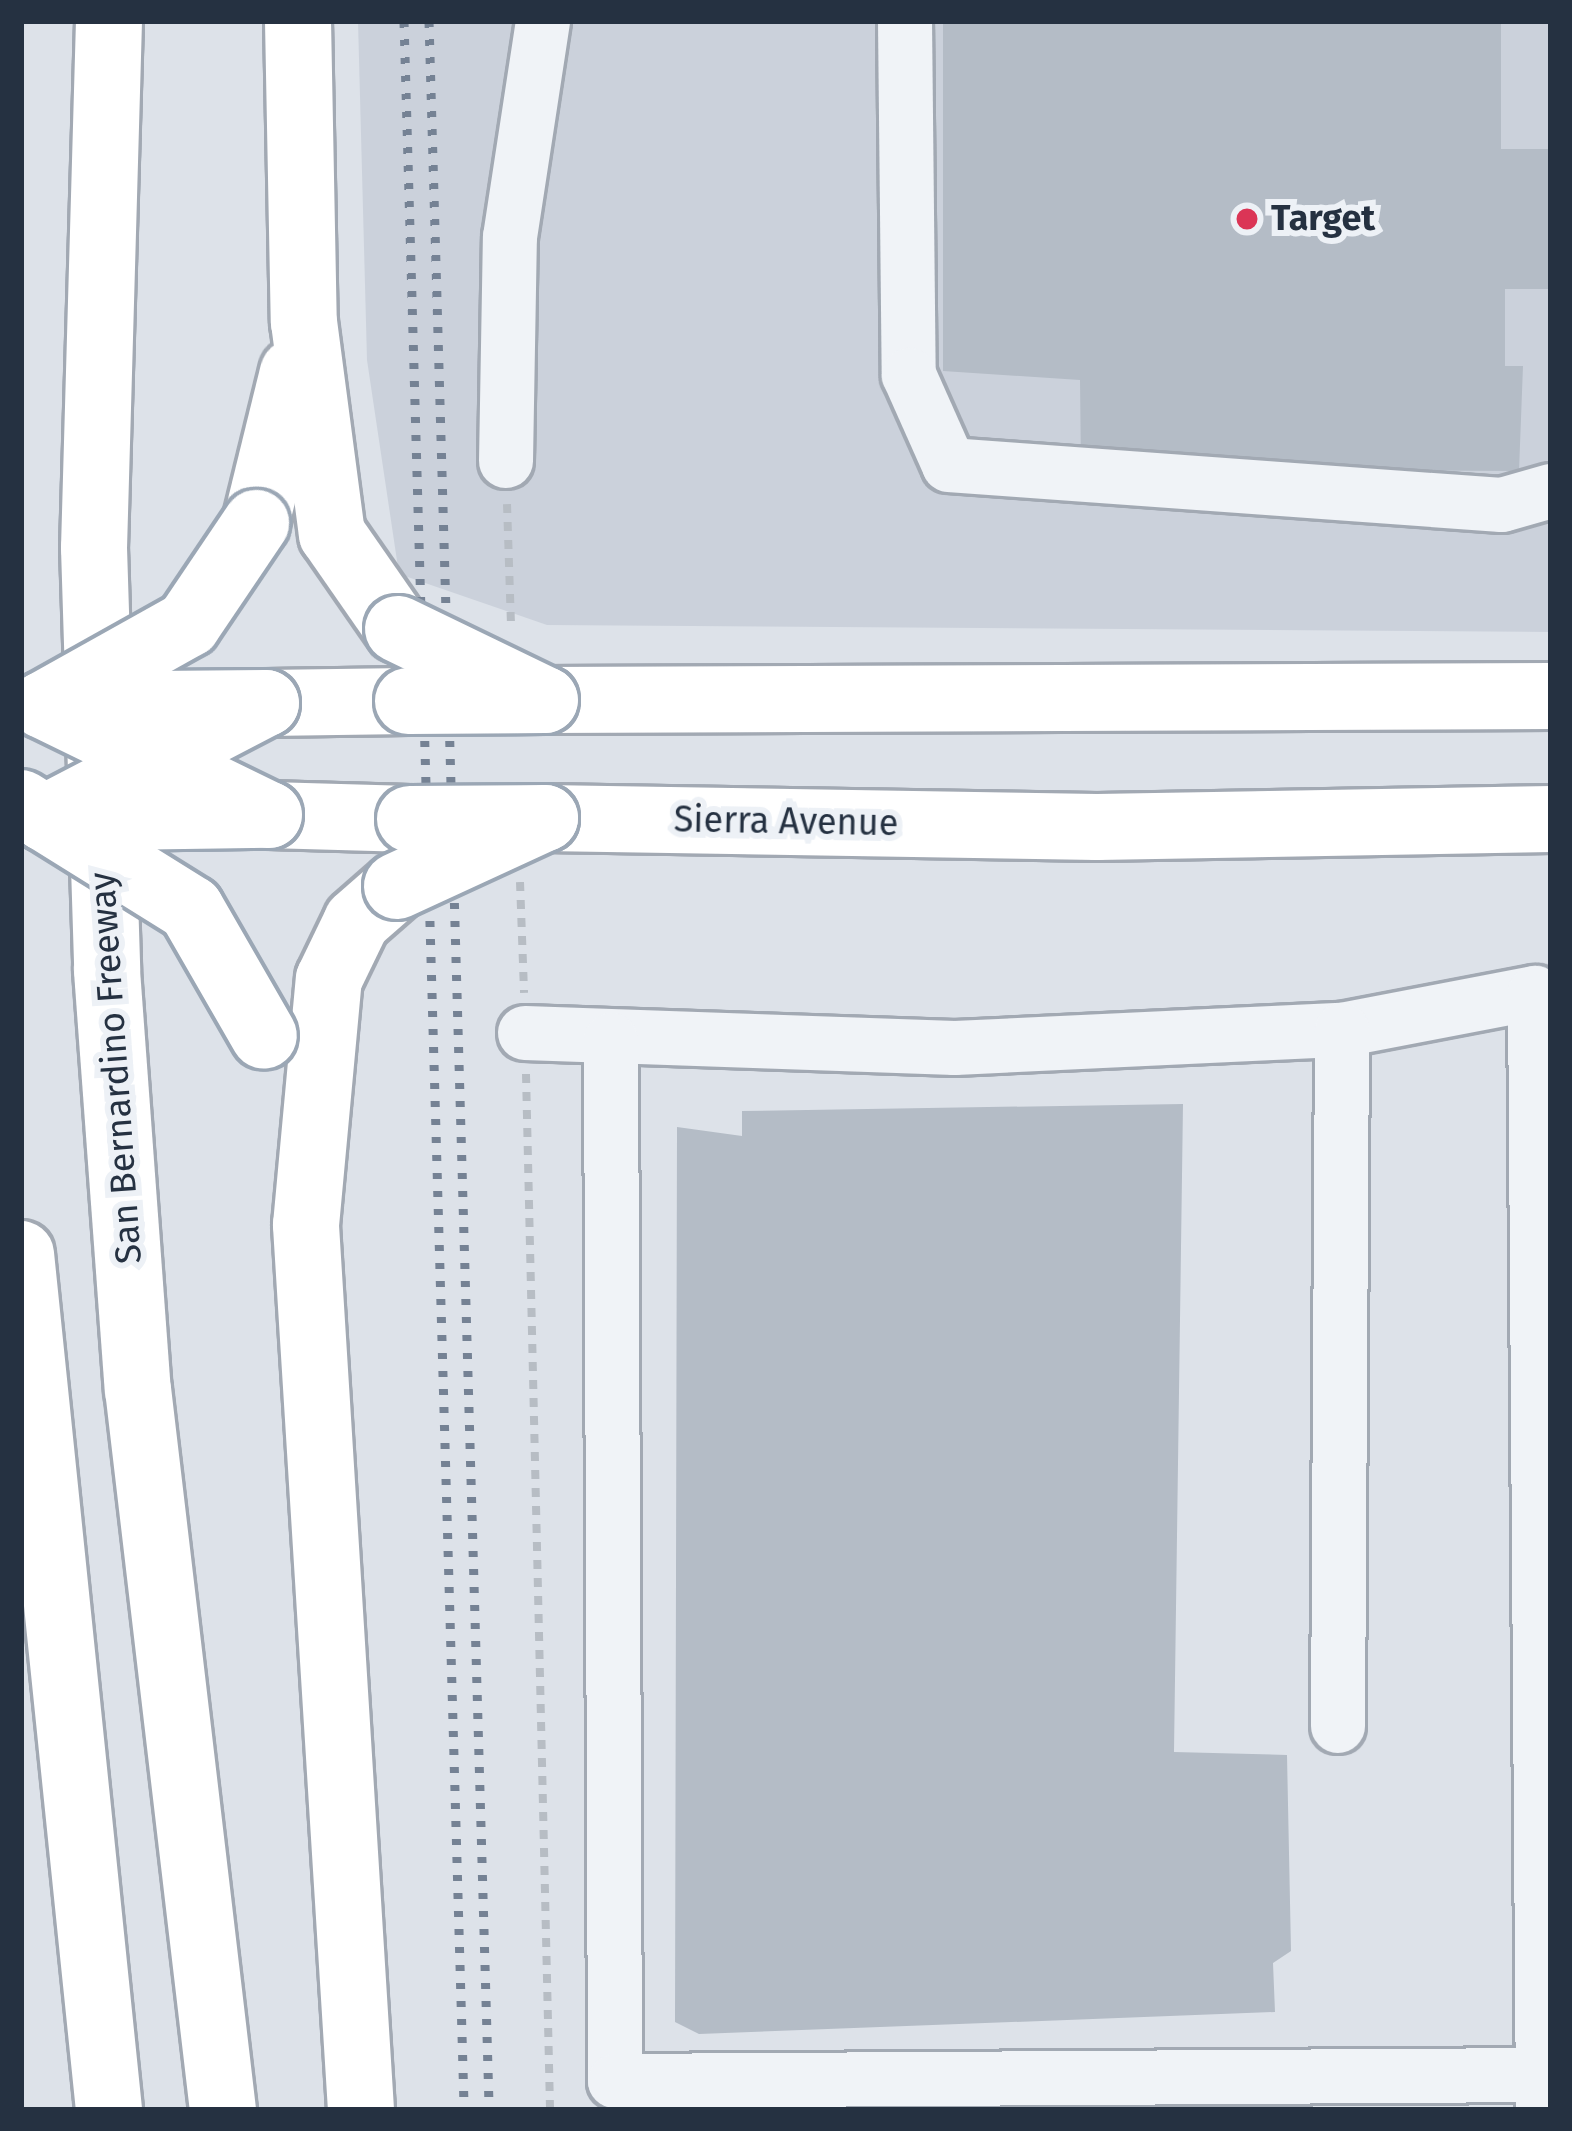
<!DOCTYPE html>
<style>
body{margin:0}
#map{position:relative;width:1572px;height:2131px;overflow:hidden;background:#dde2e9;font-family:"Fira Sans",sans-serif}
div>[style]{position:absolute}
.built>*{inset:0;background:#cbd1db}
.building>*{inset:0;background:#b4bcc6}
.path>*{height:8px;margin-top:-4px;transform-origin:0;background:repeating-linear-gradient(90deg,#b7bdc4 0 9px,transparent 0 18px)}
.roads{filter:drop-shadow(3px 0 #a2a9b3) drop-shadow(-3px 0 #a2a9b3) drop-shadow(0 3px #a2a9b3) drop-shadow(0 -3px #a2a9b3)}
.minor>*{height:54px;margin:-27px;padding:0 27px;transform-origin:27px;border-radius:27px;background:#f0f3f7}
.major>*{height:66px;margin:-33px;padding:0 33px;transform-origin:33px;border-radius:33px;background:#fff}
.highway>*{height:66px;margin:-33px;padding:0 33px;transform-origin:33px;border-radius:33px;background:#fff}
.rail>*{height:9px;margin-top:-4.5px;transform-origin:0;background:repeating-linear-gradient(90deg,#758294 0 6px,transparent 0 18px)}
.bridges{filter:drop-shadow(3px 0 #9ba7b5) drop-shadow(-3px 0 #9ba7b5) drop-shadow(0 3px #9ba7b5) drop-shadow(0 -3px #9ba7b5)}
.major-bridge>*{height:66px;margin:-33px;padding:0 33px;transform-origin:33px;border-radius:33px;background:#fff}
.highway-bridge>*{height:66px;margin:-33px;padding:0 33px;transform-origin:33px;border-radius:33px;background:#fff}
.dots>*{width:33px;height:33px;translate:-50% -50%;box-sizing:border-box;border:6px solid #edf1f6;border-radius:50%}
span{translate:-50% -50%;white-space:nowrap;text-align:center;line-height:1.15;-webkit-text-stroke:12px #edf1f6;paint-order:stroke}
.poi-label{font-size:36px;color:#253141;font-weight:700}
.left{translate:0 -50%;text-align:left}
.street-label{font-size:36px;color:#253141}
.frame{position:absolute;inset:0;border:24px solid #253141;pointer-events:none}
</style>
<div id="map">
<div class="built">
<div style="clip-path:polygon(358px 21px,1551px 21px,1551px 632px,547px 625px,399px 574px,367px 360px)"></div>
</div>
<div class="building">
<div style="clip-path:polygon(943px 21px,1501px 21px,1501px 149px,1551px 149px,1551px 289px,1505px 289px,1505px 366px,1523px 366px,1519px 471px,1081px 469px,1080px 380px,943px 371px)"></div>
<div style="clip-path:polygon(1183px 1104px,1174px 1752px,1287px 1755px,1291px 1951px,1273px 1963px,1275px 2012px,699px 2034px,675px 2022px,677px 1127px,742px 1136px,742px 1111px)"></div>
</div>
<div class="path">
<div style="left:507px;top:504px;width:123px;rotate:88.1deg"></div>
<div style="left:520px;top:882px;width:111px;rotate:87.9deg"></div>
<div style="left:526px;top:1074px;width:1036px;rotate:88.67deg"></div>
</div>
<div class="roads">
<div class="minor">
<div style="left:905px;top:21px;width:354px;rotate:89.4deg"></div>
<div style="left:909px;top:375px;width:98px;rotate:66deg"></div>
<div style="left:949px;top:465px;width:554px;rotate:4.14deg"></div>
<div style="left:1502px;top:505px;width:51px;rotate:-15.9deg"></div>
<div style="left:506px;top:461px;width:224px;rotate:-89deg"></div>
<div style="left:510px;top:237px;width:219px;rotate:-81.3deg"></div>
<div style="left:525px;top:1033px;width:430px;rotate:2deg"></div>
<div style="left:955px;top:1048px;width:387px;rotate:-2.7deg"></div>
<div style="left:1342px;top:1030px;width:197px;rotate:-10.9deg"></div>
<div style="left:1535px;top:993px;width:1117px;rotate:89.59deg"></div>
<div style="left:611px;top:1040px;width:1041px;rotate:89.78deg"></div>
<div style="left:615px;top:2081px;width:928px;rotate:-0.37deg"></div>
<div style="left:1338px;top:1726px;width:696px;rotate:-89.67deg"></div>
</div>
<div class="major">
<div style="left:545px;top:700px;width:1006px;rotate:-0.23deg"></div>
<div style="left:266px;top:703px;width:142px;rotate:-0.8deg"></div>
<div style="left:269px;top:815px;width:141px;rotate:1.6deg"></div>
<div style="left:545px;top:818px;width:552px;rotate:0.93deg"></div>
<div style="left:1097px;top:827px;width:454px;rotate:-1deg"></div>
</div>
<div class="highway">
<div style="left:109px;top:21px;width:527px;rotate:91.63deg"></div>
<div style="left:94px;top:548px;width:423px;rotate:88.2deg"></div>
<div style="left:107px;top:971px;width:419px;rotate:85.8deg"></div>
<div style="left:138px;top:1389px;width:726px;rotate:83.28deg"></div>
<div style="left:298px;top:21px;width:301px;rotate:88.9deg"></div>
<div style="left:304px;top:322px;width:214px;rotate:82.5deg"></div>
<div style="left:332px;top:534px;width:116px;rotate:55.2deg"></div>
<div style="left:256px;top:523px;width:155px;rotate:-76.2deg"></div>
<div style="left:21px;top:1254px;width:861px;rotate:84.13deg"></div>
<div style="left:361px;top:2110px;width:887px;rotate:-93.56deg"></div>
<div style="left:306px;top:1225px;width:247px;rotate:-84.7deg"></div>
<div style="left:329px;top:979px;width:64px;rotate:-64.2deg"></div>
<div style="left:357px;top:921px;width:53px;rotate:-41.2deg"></div>
</div>
</div>
<div class="rail">
<div style="left:404px;top:21px;width:2090px;rotate:88.35deg"></div>
<div style="left:429px;top:21px;width:2090px;rotate:88.35deg"></div>
</div>
<div class="bridges">
<div class="major-bridge">
<div style="left:408px;top:701px;width:137px;rotate:-0.4deg"></div>
<div style="left:43px;top:705px;width:223px;rotate:-0.5deg"></div>
<div style="left:45px;top:818px;width:224px;rotate:-0.8deg"></div>
<div style="left:410px;top:819px;width:135px;rotate:-0.4deg"></div>
</div>
<div class="highway-bridge">
<div style="left:398px;top:629px;width:163px;rotate:25.8deg"></div>
<div style="left:43px;top:705px;width:166px;rotate:-29.2deg"></div>
<div style="left:188px;top:624px;width:122px;rotate:-56deg"></div>
<div style="left:43px;top:705px;width:251px;rotate:26deg"></div>
<div style="left:21px;top:803px;width:200px;rotate:31.9deg"></div>
<div style="left:191px;top:909px;width:146px;rotate:60.1deg"></div>
<div style="left:45px;top:818px;width:249px;rotate:-27.5deg"></div>
<div style="left:397px;top:886px;width:163px;rotate:-24.7deg"></div>
</div>
</div>
<div class="dots">
<div style="left:1247px;top:219px;background:#db3556"></div>
</div>
<div class="poi-label">
<span class="left" style="left:1271px;top:219px">Target</span>
</div>
<div class="street-label">
<span style="left:786px;top:822px;rotate:1deg">Sierra Avenue</span>
<span style="left:116px;top:1068px;rotate:-94deg">San Bernardino Freeway</span>
</div>
<div class="frame"></div>
</div>
